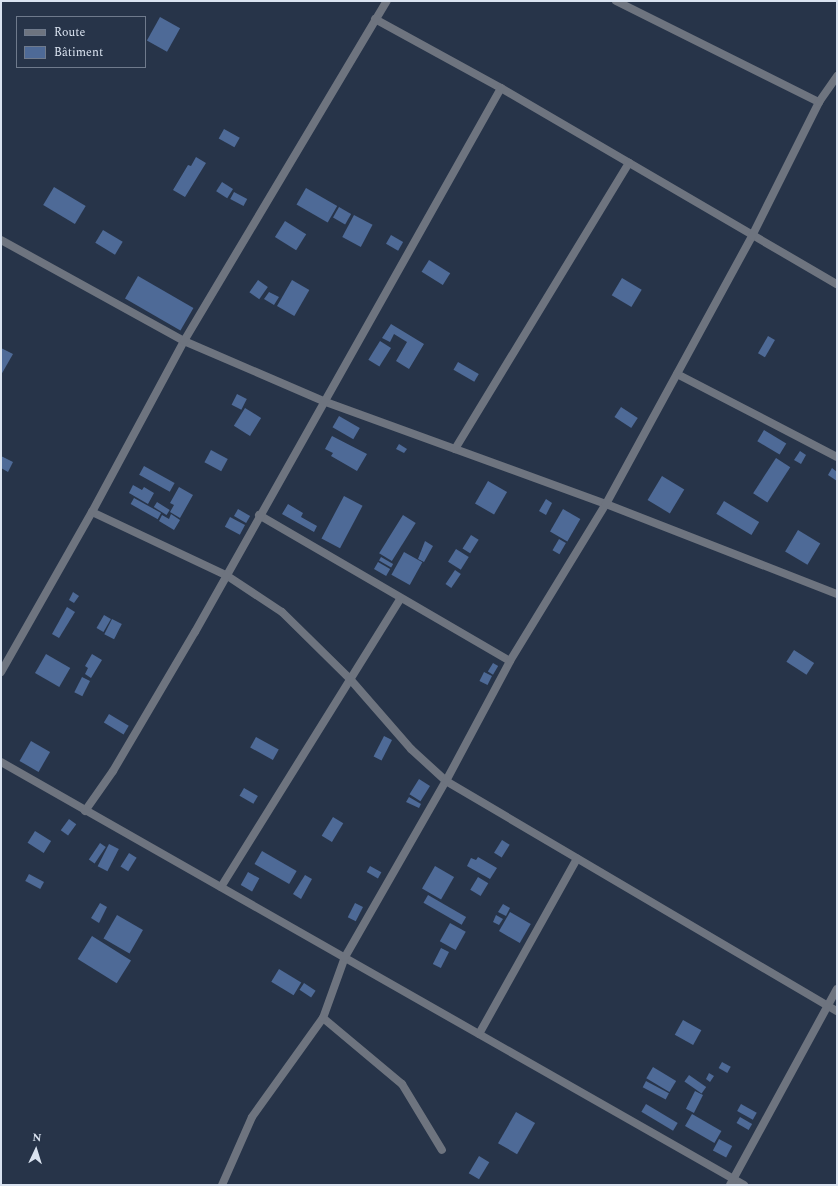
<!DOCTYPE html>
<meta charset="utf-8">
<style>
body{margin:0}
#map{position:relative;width:838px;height:1186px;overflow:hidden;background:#273449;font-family:Spectral,serif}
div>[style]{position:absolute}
.building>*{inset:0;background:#4e6a97;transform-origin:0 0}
.street>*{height:8px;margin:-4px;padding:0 4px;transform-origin:4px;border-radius:4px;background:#6e747f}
span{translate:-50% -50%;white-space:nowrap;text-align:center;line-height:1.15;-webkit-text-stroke:3px #273449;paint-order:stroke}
.frame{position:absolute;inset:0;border:2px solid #dae3f0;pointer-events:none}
.legend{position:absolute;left:16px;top:16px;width:130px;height:52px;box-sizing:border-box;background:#273449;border:1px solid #6f7a8c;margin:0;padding:5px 7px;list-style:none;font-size:12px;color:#dae3f0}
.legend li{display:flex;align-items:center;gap:8px;height:20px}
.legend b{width:20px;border:1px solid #6f7a8c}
.north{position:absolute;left:16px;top:1130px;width:40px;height:40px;-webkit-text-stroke:3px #273449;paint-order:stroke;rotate:4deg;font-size:11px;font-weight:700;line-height:16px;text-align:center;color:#dae3f0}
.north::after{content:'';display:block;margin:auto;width:14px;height:18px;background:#dae3f0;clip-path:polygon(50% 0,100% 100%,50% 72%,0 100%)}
</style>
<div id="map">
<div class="building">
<div style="left:160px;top:17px;width:23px;height:27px;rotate:29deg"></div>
<div style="left:224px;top:129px;width:18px;height:11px;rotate:29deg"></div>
<div style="clip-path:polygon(196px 157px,206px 163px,185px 197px,173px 190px,188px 165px,191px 166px)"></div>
<div style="left:222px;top:182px;width:13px;height:11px;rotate:32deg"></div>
<div style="left:54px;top:187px;width:37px;height:21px;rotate:31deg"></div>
<div style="left:306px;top:188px;width:36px;height:19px;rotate:30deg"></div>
<div style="left:234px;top:192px;width:15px;height:8px;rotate:28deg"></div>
<div style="left:339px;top:207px;width:14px;height:12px;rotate:30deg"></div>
<div style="left:354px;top:215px;width:21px;height:25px;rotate:28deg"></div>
<div style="left:285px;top:221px;width:25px;height:19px;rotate:32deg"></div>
<div style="left:103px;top:230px;width:23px;height:15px;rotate:31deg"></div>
<div style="left:391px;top:235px;width:14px;height:10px;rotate:30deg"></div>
<div style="left:429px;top:260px;width:25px;height:14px;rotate:32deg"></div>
<div style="left:138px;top:276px;width:64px;height:26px;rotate:30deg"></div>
<div style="left:622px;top:278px;width:23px;height:20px;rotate:31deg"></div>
<div style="left:258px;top:280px;width:12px;height:15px;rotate:35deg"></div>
<div style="left:292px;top:280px;width:20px;height:30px;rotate:30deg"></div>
<div style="clip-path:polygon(269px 292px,279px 297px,274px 305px,264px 299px)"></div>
<div style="clip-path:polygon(391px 324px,424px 344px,409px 369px,396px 361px,407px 342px,394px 334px,390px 342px,382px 338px)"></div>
<div style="left:768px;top:336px;width:8px;height:20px;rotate:30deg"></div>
<div style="left:380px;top:341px;width:13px;height:22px;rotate:32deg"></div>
<div style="clip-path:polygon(1px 348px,13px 354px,1px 375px)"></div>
<div style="left:458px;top:362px;width:24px;height:9px;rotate:30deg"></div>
<div style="left:237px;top:394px;width:11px;height:12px;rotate:27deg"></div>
<div style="left:621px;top:407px;width:20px;height:12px;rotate:33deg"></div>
<div style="left:245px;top:408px;width:19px;height:21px;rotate:32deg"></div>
<div style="left:339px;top:416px;width:24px;height:13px;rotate:30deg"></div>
<div style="left:764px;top:430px;width:26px;height:13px;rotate:31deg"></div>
<div style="clip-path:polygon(332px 436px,367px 454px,357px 471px,331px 456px,333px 453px,325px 449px)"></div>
<div style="clip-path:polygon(399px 444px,407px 449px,404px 453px,396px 449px)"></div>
<div style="left:211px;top:450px;width:19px;height:14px;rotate:28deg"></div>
<div style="clip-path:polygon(800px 451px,806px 455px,801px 464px,794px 460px)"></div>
<div style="clip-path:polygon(1px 456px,13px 462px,8px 472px,1px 468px)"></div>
<div style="left:776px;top:458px;width:17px;height:42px;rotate:33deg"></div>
<div style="left:144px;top:466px;width:35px;height:10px;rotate:29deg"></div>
<div style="clip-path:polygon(832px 468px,837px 472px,837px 481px,828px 475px)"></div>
<div style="left:662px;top:476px;width:26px;height:28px;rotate:31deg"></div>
<div style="left:488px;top:481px;width:22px;height:26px;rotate:30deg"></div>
<div style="clip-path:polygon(133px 485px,142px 490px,144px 487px,154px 493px,148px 504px,129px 493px)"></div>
<div style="clip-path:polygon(179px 487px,193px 495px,180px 518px,170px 512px,174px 505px,170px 503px)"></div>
<div style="left:344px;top:496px;width:21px;height:48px;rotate:28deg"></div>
<div style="left:134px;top:498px;width:31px;height:7px;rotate:29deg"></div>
<div style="clip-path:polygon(546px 499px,552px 503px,546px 515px,539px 511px)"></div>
<div style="left:724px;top:501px;width:41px;height:15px;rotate:31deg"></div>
<div style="left:157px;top:502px;width:15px;height:6px;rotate:32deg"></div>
<div style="clip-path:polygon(288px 504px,303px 513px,301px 517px,317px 526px,314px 532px,282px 514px)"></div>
<div style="left:238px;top:509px;width:14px;height:8px;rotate:30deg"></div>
<div style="left:563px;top:509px;width:20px;height:26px;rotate:30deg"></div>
<div style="clip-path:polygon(171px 514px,180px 520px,174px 530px,159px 521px,162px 515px,169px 519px)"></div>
<div style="left:403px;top:515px;width:15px;height:45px;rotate:32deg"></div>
<div style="left:230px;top:517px;width:17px;height:11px;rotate:28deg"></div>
<div style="left:798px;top:530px;width:26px;height:25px;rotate:31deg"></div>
<div style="left:471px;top:535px;width:9px;height:16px;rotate:32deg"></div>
<div style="left:559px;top:539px;width:8px;height:13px;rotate:30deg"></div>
<div style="clip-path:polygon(425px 541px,433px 546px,424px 562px,418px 559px)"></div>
<div style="left:456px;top:549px;width:15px;height:15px;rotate:32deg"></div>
<div style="left:404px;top:552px;width:21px;height:26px;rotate:29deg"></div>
<div style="left:381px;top:557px;width:14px;height:4px;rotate:30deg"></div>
<div style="left:378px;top:562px;width:14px;height:8px;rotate:30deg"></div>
<div style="left:455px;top:570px;width:7px;height:17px;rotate:34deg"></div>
<div style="clip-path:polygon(73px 592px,79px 596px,74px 603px,69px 600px)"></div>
<div style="clip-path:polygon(67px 607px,75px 612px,59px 638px,52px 634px)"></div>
<div style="left:104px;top:615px;width:8px;height:15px;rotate:30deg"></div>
<div style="left:112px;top:619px;width:11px;height:17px;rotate:27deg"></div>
<div style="left:794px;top:650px;width:24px;height:14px;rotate:33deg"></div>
<div style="left:46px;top:654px;width:28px;height:22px;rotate:30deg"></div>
<div style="clip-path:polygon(92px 654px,102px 660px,91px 678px,85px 674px,88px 668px,85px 666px)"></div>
<div style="left:493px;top:663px;width:6px;height:10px;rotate:31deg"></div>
<div style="left:484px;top:672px;width:9px;height:10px;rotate:27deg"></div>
<div style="left:82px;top:677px;width:9px;height:17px;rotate:27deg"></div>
<div style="left:109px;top:714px;width:23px;height:10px;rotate:31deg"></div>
<div style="left:384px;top:736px;width:9px;height:23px;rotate:27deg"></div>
<div style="left:256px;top:737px;width:26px;height:12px;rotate:29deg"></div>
<div style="left:31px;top:741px;width:22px;height:23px;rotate:30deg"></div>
<div style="left:419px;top:779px;width:13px;height:18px;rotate:32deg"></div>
<div style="left:244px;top:788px;width:16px;height:9px;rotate:30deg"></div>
<div style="clip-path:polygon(409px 797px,421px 804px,419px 808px,406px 802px)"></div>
<div style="left:333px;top:817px;width:12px;height:22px;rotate:31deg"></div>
<div style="left:69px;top:819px;width:9px;height:14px;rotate:36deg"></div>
<div style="left:35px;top:831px;width:19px;height:14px;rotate:32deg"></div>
<div style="left:502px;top:840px;width:9px;height:15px;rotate:32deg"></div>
<div style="left:100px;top:843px;width:7px;height:20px;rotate:34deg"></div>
<div style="left:109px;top:844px;width:11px;height:25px;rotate:27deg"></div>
<div style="left:262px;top:851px;width:40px;height:15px;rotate:30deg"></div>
<div style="left:129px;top:853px;width:9px;height:16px;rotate:32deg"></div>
<div style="clip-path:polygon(478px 857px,497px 868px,490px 879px,467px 866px,471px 858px,476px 860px)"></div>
<div style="left:370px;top:866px;width:13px;height:7px;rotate:29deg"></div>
<div style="left:435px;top:866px;width:22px;height:26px;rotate:30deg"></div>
<div style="left:248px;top:872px;width:13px;height:15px;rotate:29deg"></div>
<div style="left:29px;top:874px;width:17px;height:8px;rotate:28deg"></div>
<div style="clip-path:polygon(305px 875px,312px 879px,301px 899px,293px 894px)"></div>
<div style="left:478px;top:877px;width:12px;height:15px;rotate:31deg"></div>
<div style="left:428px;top:895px;width:44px;height:9px;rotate:30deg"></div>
<div style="clip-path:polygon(100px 903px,107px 907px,99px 923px,91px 918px)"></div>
<div style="left:355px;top:903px;width:9px;height:16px;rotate:27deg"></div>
<div style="clip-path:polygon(503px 904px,510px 908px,506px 916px,498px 912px)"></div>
<div style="left:510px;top:912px;width:24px;height:22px;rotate:30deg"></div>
<div style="left:117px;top:915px;width:30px;height:27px;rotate:30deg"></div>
<div style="clip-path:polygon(496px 915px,503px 919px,499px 925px,493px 922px)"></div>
<div style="left:450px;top:923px;width:18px;height:21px;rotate:29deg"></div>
<div style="left:92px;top:936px;width:46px;height:27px;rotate:32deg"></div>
<div style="left:441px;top:948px;width:9px;height:18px;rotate:27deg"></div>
<div style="left:279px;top:969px;width:26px;height:15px;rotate:31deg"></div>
<div style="left:304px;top:983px;width:14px;height:8px;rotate:34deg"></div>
<div style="left:683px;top:1020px;width:21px;height:17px;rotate:29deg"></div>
<div style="left:722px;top:1062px;width:10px;height:7px;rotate:29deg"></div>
<div style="left:653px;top:1067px;width:27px;height:13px;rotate:31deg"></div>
<div style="clip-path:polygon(709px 1073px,714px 1076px,710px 1082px,706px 1079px)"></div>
<div style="left:689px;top:1075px;width:21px;height:8px;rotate:35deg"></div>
<div style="left:646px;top:1081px;width:26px;height:7px;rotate:28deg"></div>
<div style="left:695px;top:1091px;width:9px;height:20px;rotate:27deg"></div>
<div style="left:646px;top:1104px;width:37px;height:9px;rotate:31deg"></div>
<div style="left:741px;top:1104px;width:18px;height:8px;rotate:29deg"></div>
<div style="left:516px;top:1112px;width:22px;height:36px;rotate:30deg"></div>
<div style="left:692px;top:1114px;width:34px;height:14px;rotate:30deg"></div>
<div style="left:740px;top:1117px;width:14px;height:7px;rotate:30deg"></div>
<div style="left:719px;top:1139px;width:15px;height:13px;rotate:28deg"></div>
<div style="left:479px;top:1156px;width:12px;height:20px;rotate:31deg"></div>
</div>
<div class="street">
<div style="left:616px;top:1px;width:227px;rotate:26.5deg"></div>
<div style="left:375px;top:19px;width:144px;rotate:28.7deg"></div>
<div style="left:501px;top:88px;width:389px;rotate:30.3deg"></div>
<div style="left:1px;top:240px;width:209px;rotate:28.9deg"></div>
<div style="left:184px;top:341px;width:151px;rotate:23.3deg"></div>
<div style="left:323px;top:401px;width:301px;rotate:20deg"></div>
<div style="left:606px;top:504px;width:248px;rotate:21.3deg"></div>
<div style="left:677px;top:374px;width:180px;rotate:27.4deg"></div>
<div style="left:455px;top:449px;width:335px;rotate:-58.7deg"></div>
<div style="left:92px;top:512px;width:148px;rotate:25.2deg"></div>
<div style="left:226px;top:575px;width:67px;rotate:33.5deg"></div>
<div style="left:282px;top:612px;width:95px;rotate:44.6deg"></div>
<div style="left:350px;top:679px;width:93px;rotate:48.9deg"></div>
<div style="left:411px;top:749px;width:47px;rotate:42.4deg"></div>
<div style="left:446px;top:781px;width:454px;rotate:30.5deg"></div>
<div style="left:259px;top:515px;width:290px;rotate:30.2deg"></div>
<div style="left:1px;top:672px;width:184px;rotate:-60.4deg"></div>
<div style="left:92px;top:512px;width:194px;rotate:-61.7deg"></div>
<div style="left:184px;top:341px;width:396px;rotate:-59.2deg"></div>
<div style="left:1px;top:762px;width:855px;rotate:29.65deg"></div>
<div style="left:85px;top:811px;width:49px;rotate:-55deg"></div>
<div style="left:113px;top:771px;width:161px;rotate:-59.5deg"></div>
<div style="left:195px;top:632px;width:624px;rotate:-60.64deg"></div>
<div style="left:221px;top:887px;width:339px;rotate:-58.1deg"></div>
<div style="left:323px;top:1018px;width:103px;rotate:39.9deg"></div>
<div style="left:402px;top:1084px;width:77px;rotate:58.8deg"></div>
<div style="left:479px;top:1034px;width:201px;rotate:-60.8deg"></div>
<div style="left:222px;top:1185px;width:74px;rotate:-66.2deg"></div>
<div style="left:252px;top:1117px;width:122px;rotate:-54.4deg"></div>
<div style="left:323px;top:1018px;width:65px;rotate:-70.2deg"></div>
<div style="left:345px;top:957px;width:203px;rotate:-60.2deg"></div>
<div style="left:446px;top:781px;width:136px;rotate:-61.9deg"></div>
<div style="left:510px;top:661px;width:184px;rotate:-58.6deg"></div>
<div style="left:606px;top:504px;width:305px;rotate:-61.4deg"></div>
<div style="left:752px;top:236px;width:150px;rotate:-63.4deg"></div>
<div style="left:819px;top:102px;width:32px;rotate:-55deg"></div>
<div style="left:730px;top:1185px;width:223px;rotate:-61.4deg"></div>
</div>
<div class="frame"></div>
<ul class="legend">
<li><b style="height:5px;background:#6e747f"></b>Route</li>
<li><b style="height:11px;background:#4e6a97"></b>Bâtiment</li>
</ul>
<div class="north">N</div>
</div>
